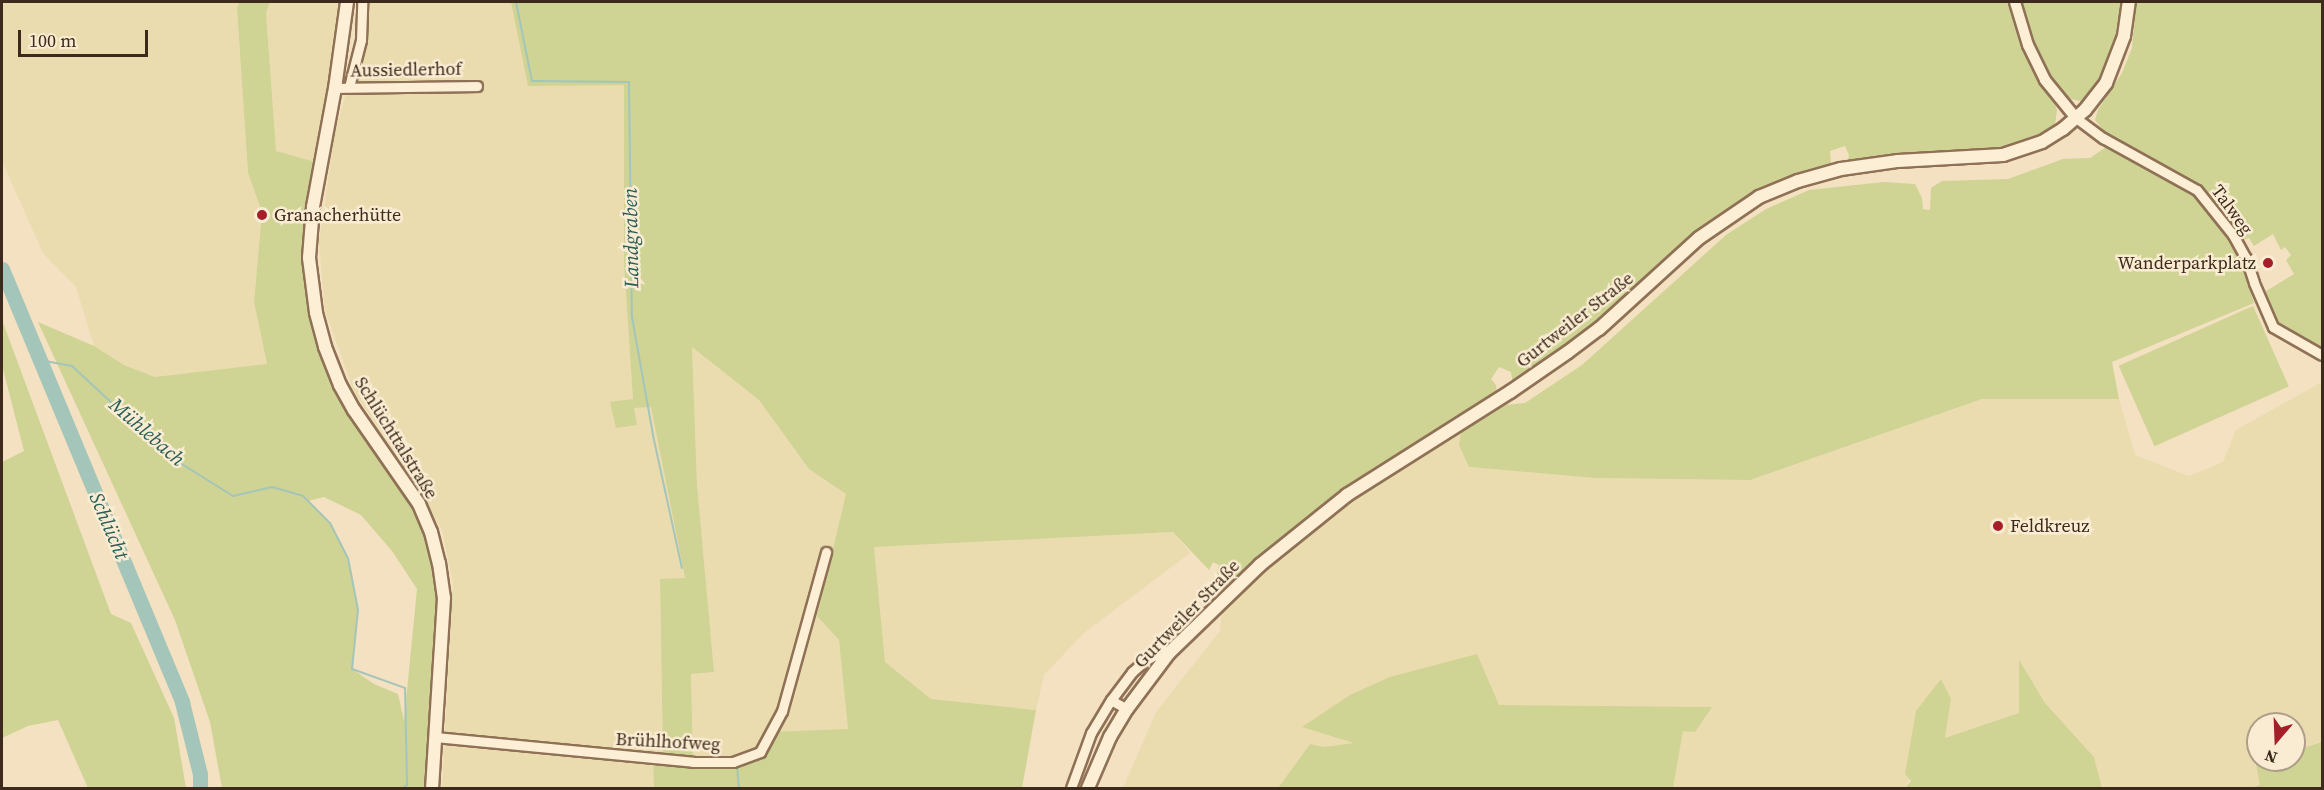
<!DOCTYPE html>
<meta charset="utf-8">
<style>
body{margin:0}
#map{position:relative;width:2324px;height:790px;overflow:hidden;background:#f3e1c1;font-family:"Source Serif 4",serif}
div>[style]{position:absolute}
.farmland>*{inset:0;background:#eadcae}
.green>*{inset:0;background:#cfd394;transform-origin:0 0}
.stream>*{height:2px;margin:-1px;padding:0 1px;transform-origin:1px;border-radius:1px;background:#a4c5b9}
.river>*{height:15px;margin:-7.5px;padding:0 7.5px;transform-origin:7.5px;border-radius:7.5px;background:#a4c5b9}
.roads{filter:drop-shadow(2px 0 #8f7156) drop-shadow(-2px 0 #8f7156) drop-shadow(0 2px #8f7156) drop-shadow(0 -2px #8f7156)}
.minor>*{height:9px;margin:-4.5px;padding:0 4.5px;transform-origin:4.5px;border-radius:4.5px;background:#fdefd6}
.tertiary>*{height:10px;margin:-5px;padding:0 5px;transform-origin:5px;border-radius:5px;background:#fdefd6}
.secondary>*{height:12px;margin:-6px;padding:0 6px;transform-origin:6px;border-radius:6px;background:#fdefd6}
.dots>*{width:16px;height:16px;translate:-50% -50%;box-sizing:border-box;border:3px solid #faecd2;border-radius:50%}
span{translate:-50% -50%;white-space:nowrap;text-align:center;line-height:1.15;-webkit-text-stroke:5px #faecd2;paint-order:stroke}
.street-label{font-size:18px;color:#3d2a1c}
.poi-label{font-size:18px;color:#3d2a1c}
.left{translate:0 -50%;text-align:left}
.right{translate:-100% -50%;text-align:right}
.water-label{font-size:20px;color:#2a5f58;font-style:italic}
.frame{position:absolute;inset:0;border:3px solid #3d2a1c;pointer-events:none}
.north{position:absolute;left:2246px;top:712px;width:60px;height:60px;box-sizing:border-box;background:#faecd2;border:2px solid #ae9e89;border-radius:50%;rotate:199deg;font-size:16px;font-weight:700;line-height:24px;text-align:center;color:#3d2a1c}
.north::after{content:'';display:block;margin:auto;width:21px;height:27px;background:#a61f28;clip-path:polygon(50% 0,100% 100%,50% 72%,0 100%)}
.scale{position:absolute;left:18px;top:30px;width:130px;height:27px;box-sizing:border-box;border:3px solid #3d2a1c;border-top:0;padding-left:8px;font-size:18px;line-height:21px;white-space:nowrap;color:#3d2a1c;-webkit-text-stroke:4px #faecd2;paint-order:stroke}
</style>
<div id="map">
<div class="farmland">
<div style="clip-path:polygon(2px 2px,239px 2px,237px 8px,248px 173px,262px 212px,254px 302px,267px 365px,155px 377px,124px 365px,94px 346px,76px 287px,43px 253px,2px 161px)"></div>
<div style="clip-path:polygon(270px 2px,342px 2px,315px 162px,276px 152px,266px 13px)"></div>
<div style="clip-path:polygon(362px 2px,511px 2px,528px 85px,624px 85px,624px 264px,633px 400px,611px 402px,634px 408px,651px 407px,685px 579px,660px 580px,663px 760px,653px 760px,654px 788px,442px 788px,453px 583px,442px 530px,398px 457px,354px 392px,325px 310px,319px 243px,335px 132px,361px 40px)"></div>
<div style="clip-path:polygon(692px 347px,759px 400px,809px 469px,846px 494px,817px 616px,839px 640px,848px 729px,821px 732px,733px 762px,693px 762px,691px 674px,714px 672px,697px 485px)"></div>
<div style="clip-path:polygon(2322px 382px,2322px 742px,2294px 751px,2294px 724px,2258px 724px,2258px 760px,2269px 760px,2256px 765px,2261px 785px,2250px 788px,2102px 788px,2094px 757px,2045px 703px,2019px 662px,2019px 713px,1945px 739px,1951px 699px,1905px 788px,1673px 788px,1683px 731px,1711px 707px,1499px 705px,1356px 743px,1324px 747px,1310px 744px,1278px 788px,1123px 788px,1156px 712px,1220px 631px,1224px 590px,1256px 560px,1342px 490px,1472px 411px,1477px 422px,1461px 433px,1469px 467px,1596px 478px,1750px 480px,1982px 399px,2119px 399px,2135px 455px,2189px 476px,2223px 462px,2236px 430px)"></div>
<div style="clip-path:polygon(1174px 532px,1190px 553px,1084px 633px,1044px 675px,1036px 710px,931px 699px,885px 662px,874px 547px)"></div>
</div>
<div class="green">
<div style="clip-path:polygon(evenodd,239px 2px,270px 2px,266px 13px,276px 151px,315px 162px,308px 205px,322px 352px,413px 506px,425px 532px,444px 598px,432px 788px,222px 788px,210px 722px,175px 620px,38px 322px,94px 346px,124px 365px,155px 377px,267px 364px,254px 302px,262px 212px,248px 173px,237px 8px,239px 2px,324px 497px,361px 515px,392px 551px,417px 589px,404px 721px,398px 694px,374px 684px,352px 669px,358px 610px,348px 558px,330px 523px,308px 501px,324px 497px)"></div>
<div style="clip-path:polygon(evenodd,511px 2px,2010px 2px,2022px 47px,2040px 83px,2054px 99px,2057px 111px,2055px 124px,2048px 131px,2016px 144px,1998px 147px,1848px 160px,1849px 155px,1845px 146px,1830px 151px,1831px 165px,1755px 193px,1714px 219px,1567px 350px,1513px 384px,1511px 372px,1499px 367px,1491px 379px,1496px 385px,1497px 395px,1342px 490px,1256px 560px,1224px 590px,1217px 573px,1219px 565px,1213px 562px,1209px 570px,1173px 532px,874px 547px,885px 662px,931px 699px,1036px 710px,1022px 788px,654px 788px,653px 759px,663px 759px,660px 579px,685px 578px,651px 407px,634px 408px,637px 425px,616px 428px,610px 402px,633px 399px,624px 264px,624px 85px,528px 86px,511px 2px,692px 347px,759px 400px,809px 469px,846px 494px,817px 616px,839px 640px,848px 729px,772px 732px,759px 752px,733px 762px,693px 762px,691px 674px,714px 672px,697px 485px,692px 347px)"></div>
<div style="clip-path:polygon(2021px 2px,2125px 2px,2108px 71px,2094px 92px,2081px 101px,2070px 99px,2061px 94px,2050px 76px,2032px 43px)"></div>
<div style="clip-path:polygon(2136px 2px,2322px 2px,2322px 350px,2277px 324px,2263px 293px,2294px 274px,2286px 260px,2291px 255px,2285px 247px,2281px 250px,2273px 234px,2254px 246px,2249px 238px,2241px 241px,2212px 196px,2200px 185px,2109px 137px,2095px 120px,2098px 110px,2122px 73px,2132px 48px)"></div>
<div style="clip-path:polygon(2106px 147px,2172px 180px,2194px 195px,2216px 222px,2241px 261px,2254px 303px,2112px 362px,2119px 399px,1982px 399px,1750px 480px,1596px 478px,1469px 467px,1459px 445px,1461px 433px,1506px 405px,1525px 403px,1582px 365px,1726px 235px,1766px 209px,1809px 190px,1884px 182px,1915px 184px,1922px 198px,1923px 209px,1930px 210px,1931px 188px,1942px 181px,2008px 179px,2063px 159px,2090px 158px)"></div>
<div style="left:2253px;top:306px;width:88px;height:147px;rotate:66deg"></div>
<div style="clip-path:polygon(2px 320px,111px 614px,131px 623px,174px 718px,186px 788px,88px 788px,58px 720px,28px 726px,2px 738px,2px 462px,24px 451px,2px 365px)"></div>
<div style="clip-path:polygon(1477px 654px,1499px 705px,1712px 707px,1695px 732px,1683px 731px,1673px 788px,1278px 788px,1310px 744px,1324px 747px,1354px 743px,1302px 727px,1350px 695px,1390px 677px)"></div>
<div style="clip-path:polygon(2019px 660px,2045px 703px,2094px 757px,2102px 788px,1905px 788px,1911px 781px,1905px 774px,1916px 711px,1941px 679px,1951px 699px,1945px 738px,2019px 713px)"></div>
<div style="clip-path:polygon(2322px 742px,2322px 788px,2250px 788px,2260px 785px,2256px 764px,2269px 760px,2294px 760px,2294px 751px)"></div>
</div>
<div class="stream">
<div style="left:516px;top:2px;width:81px;rotate:78.6deg"></div>
<div style="left:532px;top:81px;width:97px;rotate:0.6deg"></div>
<div style="left:629px;top:82px;width:235px;rotate:89.3deg"></div>
<div style="left:632px;top:317px;width:125px;rotate:79.9deg"></div>
<div style="left:654px;top:440px;width:131px;rotate:77.7deg"></div>
<div style="left:39px;top:360px;width:34px;rotate:10deg"></div>
<div style="left:72px;top:366px;width:132px;rotate:42.9deg"></div>
<div style="left:169px;top:456px;width:75px;rotate:32deg"></div>
<div style="left:233px;top:496px;width:40px;rotate:-13deg"></div>
<div style="left:272px;top:487px;width:32px;rotate:16deg"></div>
<div style="left:303px;top:496px;width:38px;rotate:45deg"></div>
<div style="left:330px;top:523px;width:39px;rotate:63deg"></div>
<div style="left:348px;top:558px;width:53px;rotate:79.1deg"></div>
<div style="left:358px;top:610px;width:59px;rotate:95.8deg"></div>
<div style="left:352px;top:669px;width:56px;rotate:19.7deg"></div>
<div style="left:405px;top:688px;width:97px;rotate:88.8deg"></div>
<div style="left:407px;top:785px;width:5px;rotate:143deg"></div>
<div style="left:737px;top:766px;width:22px;rotate:85deg"></div>
</div>
<div class="river">
<div style="left:2px;top:269px;width:469px;rotate:67.4deg"></div>
<div style="left:182px;top:702px;width:74px;rotate:76deg"></div>
<div style="left:200px;top:774px;width:14px;rotate:90deg"></div>
</div>
<div class="roads">
<div class="minor">
<div style="left:349px;top:87px;width:49px;rotate:-75.7deg"></div>
<div style="left:361px;top:40px;width:38px;rotate:-88deg"></div>
<div style="left:335px;top:88px;width:142px;rotate:-0.8deg"></div>
<div style="left:2076px;top:118px;width:34px;rotate:37deg"></div>
<div style="left:2103px;top:138px;width:107px;rotate:29deg"></div>
<div style="left:2197px;top:190px;width:58px;rotate:51.3deg"></div>
<div style="left:2233px;top:235px;width:26px;rotate:61deg"></div>
<div style="left:2246px;top:258px;width:26px;rotate:72deg"></div>
<div style="left:2254px;top:283px;width:48px;rotate:66.6deg"></div>
<div style="left:2273px;top:327px;width:56px;rotate:29.7deg"></div>
<div style="left:1127px;top:709px;width:18px;rotate:-151deg"></div>
<div style="left:1111px;top:700px;width:35px;rotate:-53deg"></div>
<div style="left:1132px;top:672px;width:18px;rotate:-41deg"></div>
<div style="left:1146px;top:660px;width:20px;rotate:-30deg"></div>
<div style="left:1163px;top:650px;width:7px;rotate:27deg"></div>
<div style="left:435px;top:737px;width:259px;rotate:5.5deg"></div>
<div style="left:693px;top:762px;width:40px"></div>
<div style="left:733px;top:762px;width:29px;rotate:-20deg"></div>
<div style="left:760px;top:752px;width:47px;rotate:-61.8deg"></div>
<div style="left:782px;top:711px;width:165px;rotate:-74.5deg"></div>
<div style="left:1071px;top:788px;width:59px;rotate:-70deg"></div>
<div style="left:1091px;top:733px;width:39px;rotate:-59deg"></div>
</div>
<div class="tertiary">
<div style="left:2015px;top:2px;width:45px;rotate:73.2deg"></div>
<div style="left:2028px;top:45px;width:39px;rotate:64deg"></div>
<div style="left:2045px;top:80px;width:49px;rotate:50.8deg"></div>
</div>
<div class="secondary">
<div style="left:347px;top:2px;width:87px;rotate:97.9deg"></div>
<div style="left:335px;top:88px;width:121px;rotate:100.5deg"></div>
<div style="left:313px;top:207px;width:51px;rotate:94.5deg"></div>
<div style="left:309px;top:258px;width:55px;rotate:82.7deg"></div>
<div style="left:316px;top:313px;width:35px;rotate:75deg"></div>
<div style="left:325px;top:347px;width:41px;rotate:68.5deg"></div>
<div style="left:340px;top:385px;width:29px;rotate:61deg"></div>
<div style="left:354px;top:410px;width:114px;rotate:55.3deg"></div>
<div style="left:419px;top:504px;width:30px;rotate:67deg"></div>
<div style="left:431px;top:532px;width:32px;rotate:76deg"></div>
<div style="left:439px;top:563px;width:35px;rotate:82deg"></div>
<div style="left:444px;top:598px;width:190px;rotate:93.6deg"></div>
<div style="left:1088px;top:788px;width:56px;rotate:-66.7deg"></div>
<div style="left:1110px;top:737px;width:33px;rotate:-59deg"></div>
<div style="left:1127px;top:709px;width:70px;rotate:-53.1deg"></div>
<div style="left:1169px;top:653px;width:127px;rotate:-44deg"></div>
<div style="left:1260px;top:565px;width:112px;rotate:-38.8deg"></div>
<div style="left:1347px;top:495px;width:193px;rotate:-32.3deg"></div>
<div style="left:1510px;top:392px;width:70px;rotate:-34.6deg"></div>
<div style="left:1568px;top:352px;width:39px;rotate:-37deg"></div>
<div style="left:1599px;top:329px;width:135px;rotate:-42.3deg"></div>
<div style="left:1699px;top:238px;width:73px;rotate:-34.3deg"></div>
<div style="left:1759px;top:197px;width:42px;rotate:-22.3deg"></div>
<div style="left:1798px;top:181px;width:45px;rotate:-15.6deg"></div>
<div style="left:1841px;top:169px;width:58px;rotate:-8deg"></div>
<div style="left:1898px;top:161px;width:105px;rotate:-3.3deg"></div>
<div style="left:2003px;top:155px;width:41px;rotate:-18.4deg"></div>
<div style="left:2042px;top:142px;width:25px;rotate:-32deg"></div>
<div style="left:2063px;top:129px;width:29px;rotate:-41deg"></div>
<div style="left:2085px;top:110px;width:34px;rotate:-52deg"></div>
<div style="left:2106px;top:83px;width:50px;rotate:-69deg"></div>
<div style="left:2124px;top:36px;width:34px;rotate:-82deg"></div>
</div>
</div>
<div class="dots">
<div style="left:262px;top:215px;background:#a61f28"></div>
<div style="left:2268px;top:263px;background:#a61f28"></div>
<div style="left:1998px;top:526px;background:#a61f28"></div>
</div>
<div class="street-label">
<span style="left:406px;top:70px;rotate:-1deg">Aussiedlerhof</span>
<span style="left:2232px;top:210px;rotate:54deg">Talweg</span>
<span style="left:1575px;top:320px;rotate:-38deg">Gurtweiler Straße</span>
<span style="left:396px;top:438px;rotate:58deg">Schlüchttalstraße</span>
<span style="left:1187px;top:614px;rotate:-46deg">Gurtweiler Straße</span>
<span style="left:668px;top:742px;rotate:3deg">Brühlhofweg</span>
</div>
<div class="poi-label">
<span class="left" style="left:274px;top:215px">Granacherhütte</span>
<span class="right" style="left:2256px;top:263px">Wanderparkplatz</span>
<span class="left" style="left:2010px;top:526px">Feldkreuz</span>
</div>
<div class="water-label">
<span style="left:631px;top:238px;rotate:-91deg">Landgraben</span>
<span style="left:147px;top:432px;rotate:41deg">Mühlebach</span>
<span style="left:109px;top:526px;rotate:67deg">Schlücht</span>
</div>
<div class="frame"></div>
<div class="north">N</div>
<div class="scale">100 m</div>
</div>
